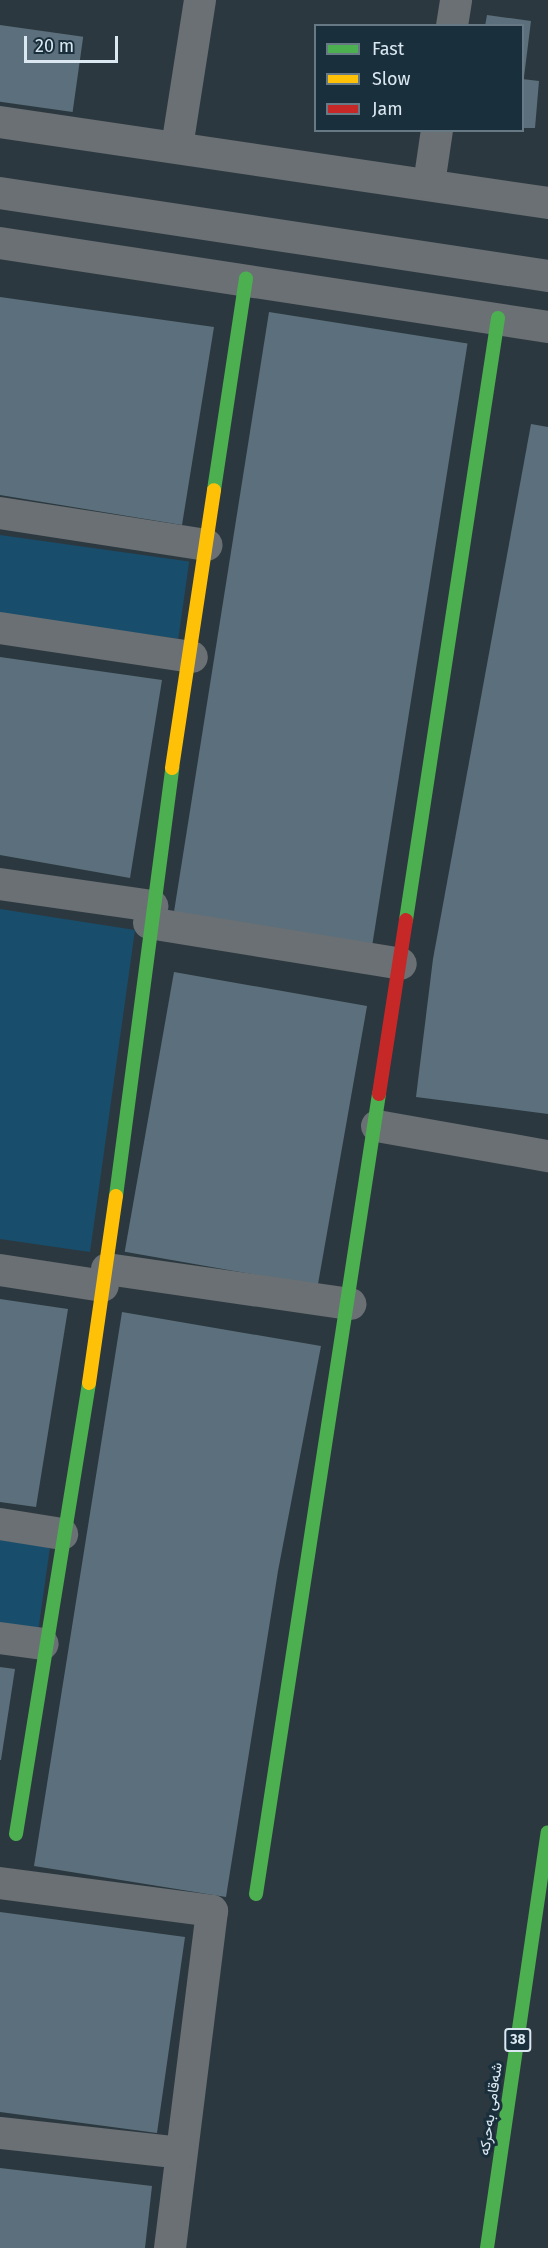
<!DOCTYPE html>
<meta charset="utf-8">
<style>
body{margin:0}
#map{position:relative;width:548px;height:2248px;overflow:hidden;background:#2c383f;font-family:"Fira Sans",Vazirmatn,sans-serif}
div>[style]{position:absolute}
.green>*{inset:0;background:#184e6c;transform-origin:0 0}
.building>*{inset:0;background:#5b707c;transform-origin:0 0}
.street>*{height:32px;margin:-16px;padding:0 16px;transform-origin:16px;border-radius:16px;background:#6a7074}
.fast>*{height:14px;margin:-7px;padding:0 7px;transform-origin:7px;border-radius:7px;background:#4caf50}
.slow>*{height:14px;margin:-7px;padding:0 7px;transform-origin:7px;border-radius:7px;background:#ffc107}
.jam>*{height:14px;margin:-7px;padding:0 7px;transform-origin:7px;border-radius:7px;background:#c62828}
span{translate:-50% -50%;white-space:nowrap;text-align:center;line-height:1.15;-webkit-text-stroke:6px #1a2f3c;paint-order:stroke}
.shield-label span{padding:2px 4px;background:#1a2f3c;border:2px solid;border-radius:4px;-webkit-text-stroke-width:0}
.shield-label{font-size:14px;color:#dbe8f1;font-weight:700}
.street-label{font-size:15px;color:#dbe8f1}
.legend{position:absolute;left:314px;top:24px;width:210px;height:108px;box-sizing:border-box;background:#1a2f3c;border:2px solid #677984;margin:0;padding:8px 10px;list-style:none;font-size:18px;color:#dbe8f1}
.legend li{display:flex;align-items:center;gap:12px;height:30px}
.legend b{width:30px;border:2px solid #677984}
.scale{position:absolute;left:24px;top:36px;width:94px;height:27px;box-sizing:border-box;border:3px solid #dbe8f1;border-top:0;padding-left:8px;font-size:18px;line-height:21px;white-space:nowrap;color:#dbe8f1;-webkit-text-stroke:4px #1a2f3c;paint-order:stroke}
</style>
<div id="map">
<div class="green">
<div style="left:0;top:535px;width:191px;height:78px;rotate:8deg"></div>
<div style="clip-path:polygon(0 909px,135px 930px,90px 1252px,0 1239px)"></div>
<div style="clip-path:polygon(0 1540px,50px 1547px,38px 1632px,0 1626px)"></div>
</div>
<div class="building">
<div style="clip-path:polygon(487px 15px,531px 21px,524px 77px,522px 26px,485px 26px)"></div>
<div style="left:0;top:25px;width:84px;height:76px;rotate:8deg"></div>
<div style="clip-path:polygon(522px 79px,539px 81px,535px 128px,522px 128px)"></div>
<div style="clip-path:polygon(0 297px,214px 327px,182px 525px,0 495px)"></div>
<div style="left:269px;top:312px;width:201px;height:610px;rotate:9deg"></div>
<div style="clip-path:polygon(531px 424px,548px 427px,548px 1114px,416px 1097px,433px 959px)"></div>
<div style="clip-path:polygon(0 657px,162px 680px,130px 878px,0 855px)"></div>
<div style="left:174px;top:972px;width:196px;height:284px;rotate:10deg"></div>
<div style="clip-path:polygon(0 1299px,68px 1309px,36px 1507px,0 1502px)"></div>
<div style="clip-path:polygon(122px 1312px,321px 1346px,278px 1571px,226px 1897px,34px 1866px)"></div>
<div style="clip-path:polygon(0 1667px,15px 1669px,1px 1760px,0 1760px)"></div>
<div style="clip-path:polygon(0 1912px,185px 1937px,157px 2133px,0 2112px)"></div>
<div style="clip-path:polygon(0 2168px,152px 2186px,145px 2248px,0 2248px)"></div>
</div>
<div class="street">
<div style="left:452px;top:26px;width:26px;rotate:-81deg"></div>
<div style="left:0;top:122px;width:554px;rotate:8.41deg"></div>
<div style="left:177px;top:147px;width:149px;rotate:-81.1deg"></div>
<div style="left:429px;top:184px;width:55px;rotate:-81.6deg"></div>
<div style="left:0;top:193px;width:554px;rotate:8.61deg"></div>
<div style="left:0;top:243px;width:554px;rotate:8.71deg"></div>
<div style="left:0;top:513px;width:209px;rotate:8.8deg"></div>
<div style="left:0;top:628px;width:194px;rotate:8.6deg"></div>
<div style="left:0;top:884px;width:154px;rotate:8.2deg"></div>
<div style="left:149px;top:923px;width:255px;rotate:9.2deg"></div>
<div style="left:377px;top:1126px;width:174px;rotate:10deg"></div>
<div style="left:107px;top:1269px;width:246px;rotate:8.2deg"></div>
<div style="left:0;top:1270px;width:104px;rotate:8.8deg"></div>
<div style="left:0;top:1524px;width:63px;rotate:9.2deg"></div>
<div style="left:0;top:1638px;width:43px;rotate:7.9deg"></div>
<div style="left:0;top:1883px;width:214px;rotate:7.5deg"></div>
<div style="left:212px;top:1911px;width:340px;rotate:97.1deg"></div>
<div style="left:0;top:2133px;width:182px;rotate:6.3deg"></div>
</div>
<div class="fast">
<div style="left:214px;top:490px;width:214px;rotate:-81.4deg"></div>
<div style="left:406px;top:920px;width:609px;rotate:-81.31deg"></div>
<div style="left:116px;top:1196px;width:432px;rotate:-82.5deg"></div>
<div style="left:16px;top:1834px;width:457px;rotate:-80.8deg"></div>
<div style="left:256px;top:1894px;width:809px;rotate:-81.26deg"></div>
<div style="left:487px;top:2248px;width:420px;rotate:-81.7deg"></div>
</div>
<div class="slow">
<div style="left:172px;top:768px;width:281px;rotate:-81.4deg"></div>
<div style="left:89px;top:1383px;width:189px;rotate:-81.8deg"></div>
</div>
<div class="jam">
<div style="left:379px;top:1094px;width:176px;rotate:-81.2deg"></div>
</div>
<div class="shield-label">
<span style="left:518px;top:2040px">38</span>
</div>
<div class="street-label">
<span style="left:491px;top:2109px;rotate:-82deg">شەقامی بەحرکە</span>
</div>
<ul class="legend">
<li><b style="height:8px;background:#4caf50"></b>Fast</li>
<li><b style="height:8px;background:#ffc107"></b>Slow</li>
<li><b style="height:8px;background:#c62828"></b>Jam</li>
</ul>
<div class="scale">20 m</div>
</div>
